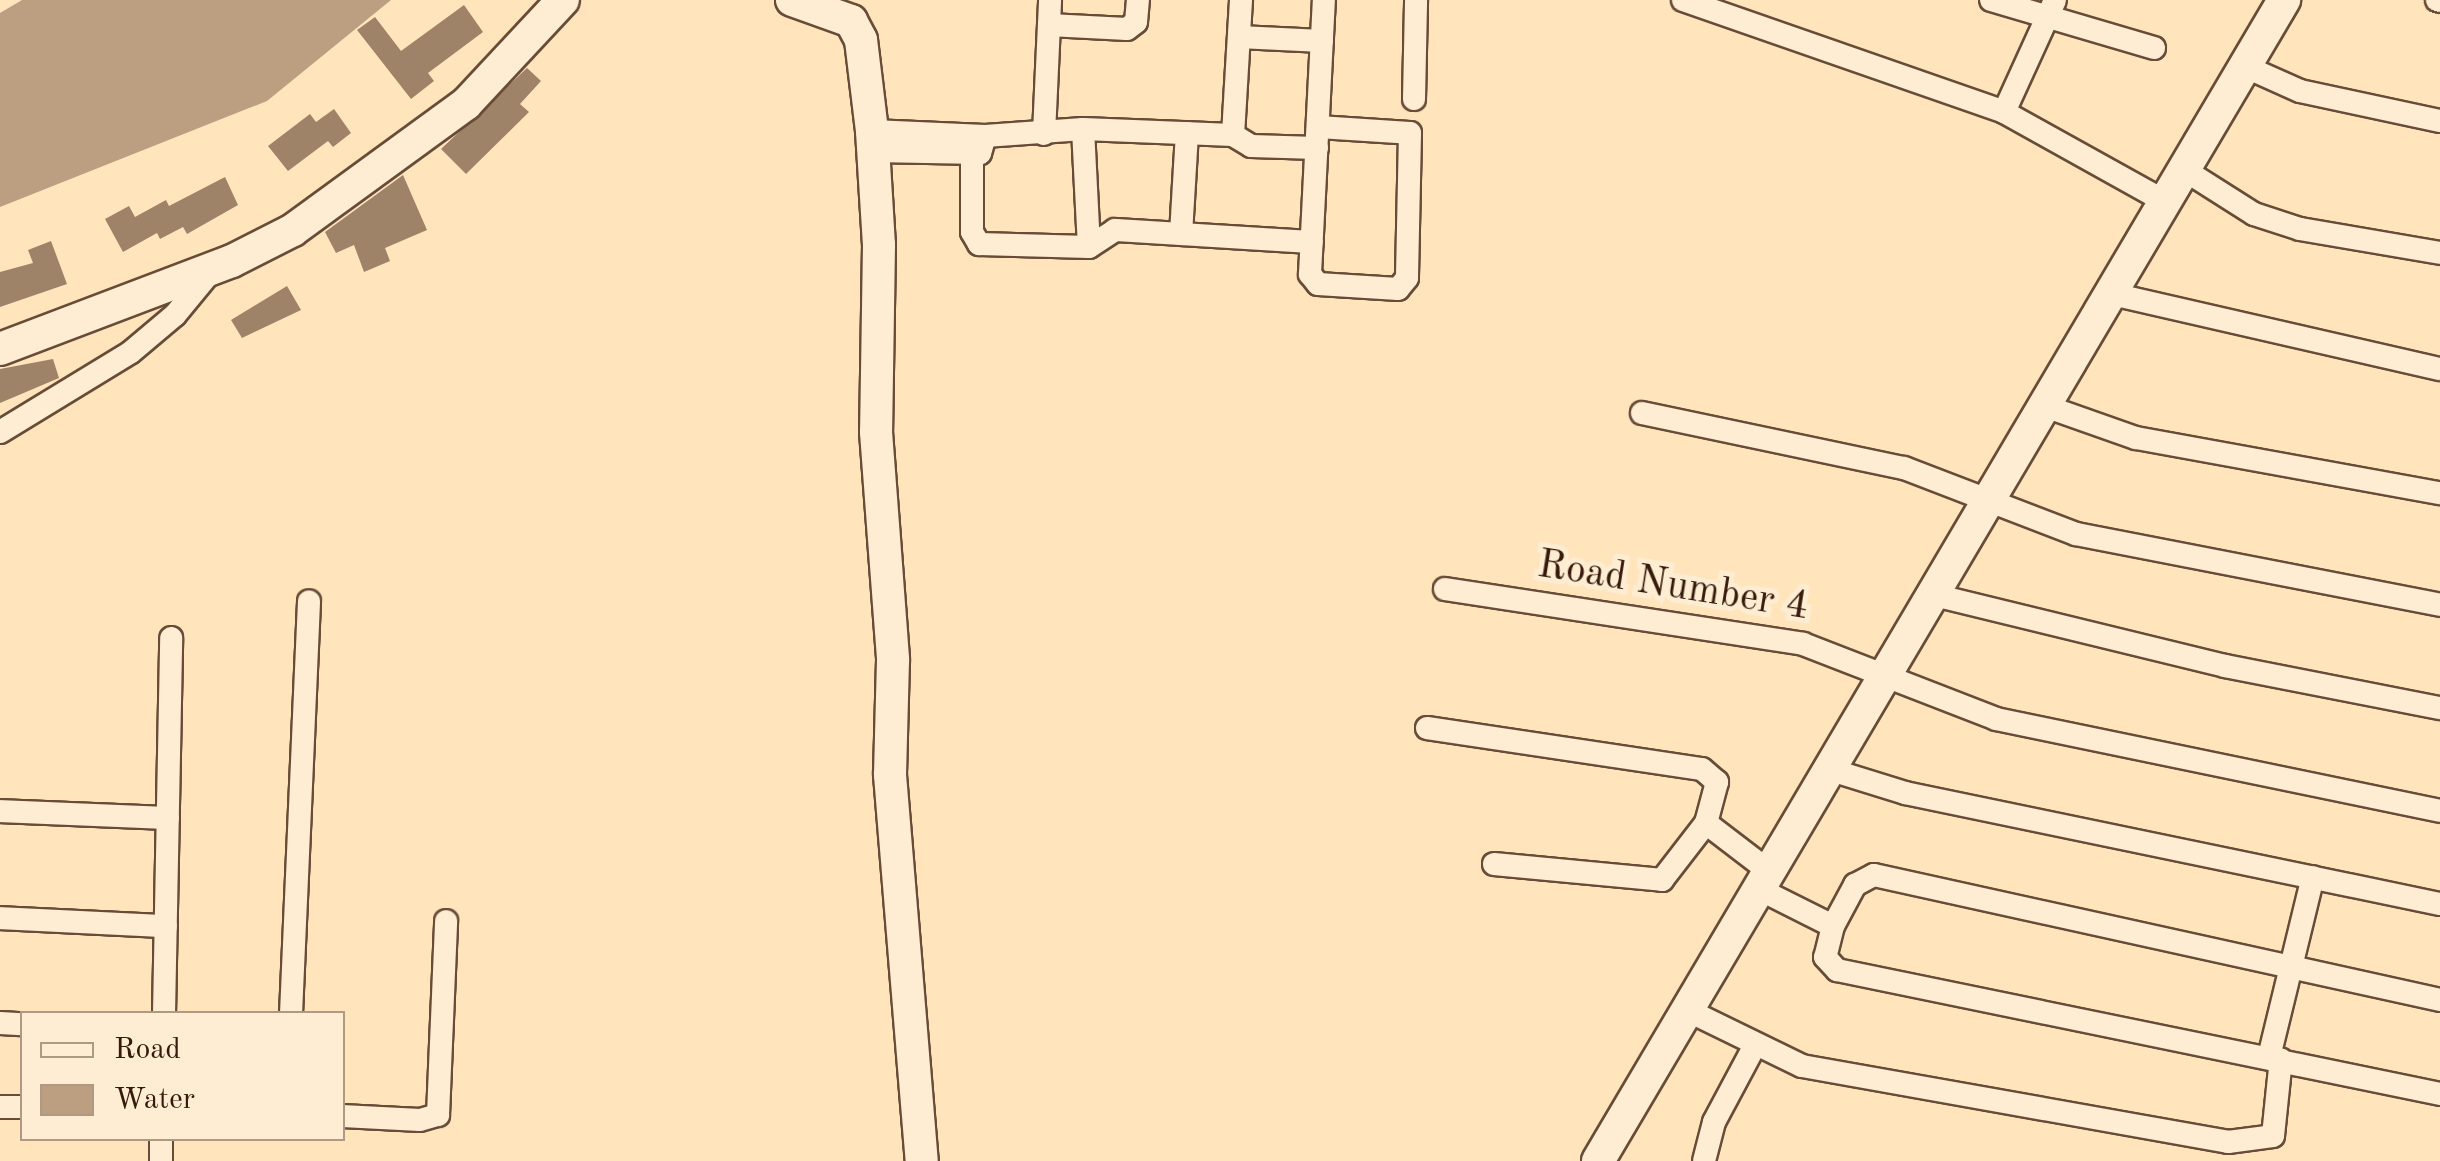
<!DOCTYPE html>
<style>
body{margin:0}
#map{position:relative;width:2440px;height:1161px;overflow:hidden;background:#ffe4bc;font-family:"Old Standard TT",serif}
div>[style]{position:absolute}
.water>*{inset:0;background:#bb9f80}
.building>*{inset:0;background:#9f8368}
.roads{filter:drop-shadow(2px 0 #684c38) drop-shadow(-2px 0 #684c38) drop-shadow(0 2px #684c38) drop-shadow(0 -2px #684c38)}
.street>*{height:22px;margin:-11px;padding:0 11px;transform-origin:11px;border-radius:11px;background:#ffedd3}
.secondary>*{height:32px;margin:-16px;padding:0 16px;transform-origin:16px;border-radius:16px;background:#ffedd3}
span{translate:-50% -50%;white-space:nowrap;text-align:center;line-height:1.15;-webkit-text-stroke:10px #ffedd3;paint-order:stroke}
.street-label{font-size:40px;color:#361a0c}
.legend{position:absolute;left:20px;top:1011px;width:325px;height:130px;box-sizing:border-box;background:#ffedd3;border:2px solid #af9983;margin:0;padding:12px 18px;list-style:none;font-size:30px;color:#361a0c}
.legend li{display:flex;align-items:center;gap:20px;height:50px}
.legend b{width:50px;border:2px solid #af9983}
</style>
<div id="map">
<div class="water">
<div style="clip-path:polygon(22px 0,391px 0,267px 101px,0 207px,0 13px)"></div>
</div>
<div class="building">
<div style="clip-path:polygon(464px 5px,483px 32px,428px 73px,434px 81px,411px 99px,357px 30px,375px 17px,401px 51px)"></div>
<div style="clip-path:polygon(527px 68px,541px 81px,520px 104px,529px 112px,466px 174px,441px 149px)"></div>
<div style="clip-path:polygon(334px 109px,351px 133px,333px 147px,328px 141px,288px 171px,268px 146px,310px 114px,316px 122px)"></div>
<div style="clip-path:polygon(403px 175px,427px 230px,385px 248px,390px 261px,364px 272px,354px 245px,336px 253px,325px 232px)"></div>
<div style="clip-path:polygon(225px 177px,238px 205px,187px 234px,183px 227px,160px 239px,157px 233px,123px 252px,105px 219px,129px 206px,135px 217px,166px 200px,169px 206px)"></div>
<div style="clip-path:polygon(51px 241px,67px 284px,0 307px,0 272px,33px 263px,28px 250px)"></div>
<div style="clip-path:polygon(287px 286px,301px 310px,242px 338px,231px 320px)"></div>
<div style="clip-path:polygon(53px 359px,59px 378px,0 403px,0 369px)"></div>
</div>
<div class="roads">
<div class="street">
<div style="left:1683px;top:0;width:340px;rotate:19.2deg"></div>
<div style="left:2004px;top:112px;width:185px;rotate:29.1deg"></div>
<div style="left:1991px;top:0;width:170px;rotate:16.4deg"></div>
<div style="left:2437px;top:0;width:3px;rotate:18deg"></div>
<div style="left:1049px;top:25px;width:78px;rotate:2.9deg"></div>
<div style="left:1127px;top:29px;width:11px;rotate:-38deg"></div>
<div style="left:1136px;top:22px;width:22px;rotate:-85deg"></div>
<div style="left:1239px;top:37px;width:83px;rotate:2.8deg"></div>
<div style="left:2244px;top:66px;width:61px;rotate:24.1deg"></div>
<div style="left:2300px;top:91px;width:143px;rotate:12.1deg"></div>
<div style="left:1414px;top:99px;width:99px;rotate:-88.8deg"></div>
<div style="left:2004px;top:112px;width:123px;rotate:-65.5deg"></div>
<div style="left:1318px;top:127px;width:92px;rotate:3.7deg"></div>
<div style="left:1410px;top:133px;width:145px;rotate:91.2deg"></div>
<div style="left:1407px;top:278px;width:14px;rotate:129deg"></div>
<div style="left:1398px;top:289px;width:80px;rotate:-176.4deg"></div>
<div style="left:1318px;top:284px;width:13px;rotate:-129deg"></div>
<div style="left:1310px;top:274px;width:274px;rotate:-87.1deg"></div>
<div style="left:1083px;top:129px;width:118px;rotate:87.1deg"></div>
<div style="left:872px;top:131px;width:113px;rotate:2.5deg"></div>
<div style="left:985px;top:136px;width:18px;rotate:106deg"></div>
<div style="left:980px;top:153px;width:107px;rotate:-178.9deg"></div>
<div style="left:1044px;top:134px;width:134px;rotate:-87.4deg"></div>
<div style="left:1233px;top:135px;width:135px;rotate:-86.6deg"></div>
<div style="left:985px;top:136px;width:98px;rotate:-4.1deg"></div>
<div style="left:1083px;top:129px;width:150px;rotate:2.3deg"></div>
<div style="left:1233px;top:135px;width:21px;rotate:31deg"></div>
<div style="left:1251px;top:146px;width:66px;rotate:1.7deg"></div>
<div style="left:972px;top:153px;width:79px;rotate:90deg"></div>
<div style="left:972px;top:232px;width:14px;rotate:60deg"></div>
<div style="left:979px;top:244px;width:110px;rotate:1.6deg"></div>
<div style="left:1089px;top:247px;width:31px;rotate:-33deg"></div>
<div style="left:1115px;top:230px;width:197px;rotate:3.5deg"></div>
<div style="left:2183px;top:169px;width:84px;rotate:32.4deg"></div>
<div style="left:2254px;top:214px;width:48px;rotate:18.1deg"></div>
<div style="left:2300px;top:229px;width:142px;rotate:9.7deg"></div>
<div style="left:1181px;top:234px;width:101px;rotate:-86.6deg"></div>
<div style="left:2112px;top:294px;width:336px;rotate:12.9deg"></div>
<div style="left:2045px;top:406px;width:96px;rotate:19.4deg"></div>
<div style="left:2136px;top:438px;width:309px;rotate:10.3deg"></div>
<div style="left:1642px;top:413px;width:268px;rotate:11.9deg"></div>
<div style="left:1904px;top:468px;width:184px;rotate:21deg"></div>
<div style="left:2076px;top:534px;width:371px;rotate:11deg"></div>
<div style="left:0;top:432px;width:153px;rotate:-31.4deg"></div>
<div style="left:131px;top:352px;width:57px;rotate:-40.1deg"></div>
<div style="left:175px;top:315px;width:58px;rotate:-50.6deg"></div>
<div style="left:1445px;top:589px;width:362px;rotate:8.7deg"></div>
<div style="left:1803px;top:644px;width:207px;rotate:21.2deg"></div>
<div style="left:1996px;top:719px;width:453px;rotate:11.7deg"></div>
<div style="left:1930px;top:594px;width:304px;rotate:13.7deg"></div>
<div style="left:2225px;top:666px;width:219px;rotate:11.1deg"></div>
<div style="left:1427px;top:728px;width:278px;rotate:8.5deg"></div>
<div style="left:1702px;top:769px;width:20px;rotate:41deg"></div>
<div style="left:1717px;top:782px;width:42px;rotate:105deg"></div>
<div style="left:1706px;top:823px;width:81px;rotate:37.4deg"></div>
<div style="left:1828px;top:769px;width:81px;rotate:17.3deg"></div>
<div style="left:1905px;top:793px;width:546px;rotate:11.72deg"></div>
<div style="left:0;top:811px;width:168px;rotate:2.4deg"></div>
<div style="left:1494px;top:864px;width:169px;rotate:5.4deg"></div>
<div style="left:1662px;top:880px;width:72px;rotate:-52.3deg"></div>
<div style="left:1761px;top:890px;width:80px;rotate:26.6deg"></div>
<div style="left:1833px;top:926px;width:32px;rotate:104deg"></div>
<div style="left:1825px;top:957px;width:18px;rotate:47deg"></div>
<div style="left:1837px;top:970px;width:616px;rotate:11.62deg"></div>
<div style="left:0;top:918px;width:166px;rotate:2.8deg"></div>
<div style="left:1833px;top:926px;width:47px;rotate:-61.8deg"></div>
<div style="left:1855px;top:885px;width:21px;rotate:-28deg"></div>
<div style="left:1874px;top:875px;width:580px;rotate:12.45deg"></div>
<div style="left:1685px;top:1009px;width:130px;rotate:26deg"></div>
<div style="left:1802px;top:1066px;width:433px;rotate:10.1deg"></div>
<div style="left:2228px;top:1142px;width:45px;rotate:-7.6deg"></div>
<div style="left:2273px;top:1136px;width:77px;rotate:-84.1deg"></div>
<div style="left:164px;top:1014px;width:376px;rotate:-88.9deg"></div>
<div style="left:291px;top:1014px;width:413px;rotate:-87.5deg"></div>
<div style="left:0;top:1023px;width:22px;rotate:3deg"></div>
<div style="left:2269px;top:1057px;width:185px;rotate:-76.3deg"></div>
<div style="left:0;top:1107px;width:22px"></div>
<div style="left:342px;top:1116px;width:78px;rotate:2.9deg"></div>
<div style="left:420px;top:1120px;width:19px;rotate:-16deg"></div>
<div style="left:438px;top:1115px;width:194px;rotate:-87.6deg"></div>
<div style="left:161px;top:1161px;width:23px;rotate:-90deg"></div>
<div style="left:1704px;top:1161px;width:40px;rotate:-75.6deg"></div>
<div style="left:1714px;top:1122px;width:85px;rotate:-61.9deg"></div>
</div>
<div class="secondary">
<div style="left:792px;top:0;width:63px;rotate:19.6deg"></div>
<div style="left:851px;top:21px;width:21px;rotate:62deg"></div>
<div style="left:861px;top:40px;width:92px;rotate:83.1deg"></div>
<div style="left:872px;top:131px;width:114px;rotate:86.5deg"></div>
<div style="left:879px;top:245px;width:187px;rotate:90.9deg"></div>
<div style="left:876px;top:432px;width:229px;rotate:85.7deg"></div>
<div style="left:893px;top:660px;width:115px;rotate:91.5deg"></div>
<div style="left:890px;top:775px;width:387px;rotate:85.3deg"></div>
<div style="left:0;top:349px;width:248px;rotate:-20.8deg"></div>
<div style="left:232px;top:261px;width:68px;rotate:-26.9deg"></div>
<div style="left:293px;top:230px;width:214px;rotate:-36.1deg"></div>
<div style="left:466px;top:104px;width:142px;rotate:-47deg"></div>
<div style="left:1598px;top:1161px;width:1349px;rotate:-59.42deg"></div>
</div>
</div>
<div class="street-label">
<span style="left:1673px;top:587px;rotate:9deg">Road Number 4</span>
</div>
<ul class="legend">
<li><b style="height:12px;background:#ffedd3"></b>Road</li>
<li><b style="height:28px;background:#bb9f80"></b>Water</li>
</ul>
</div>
